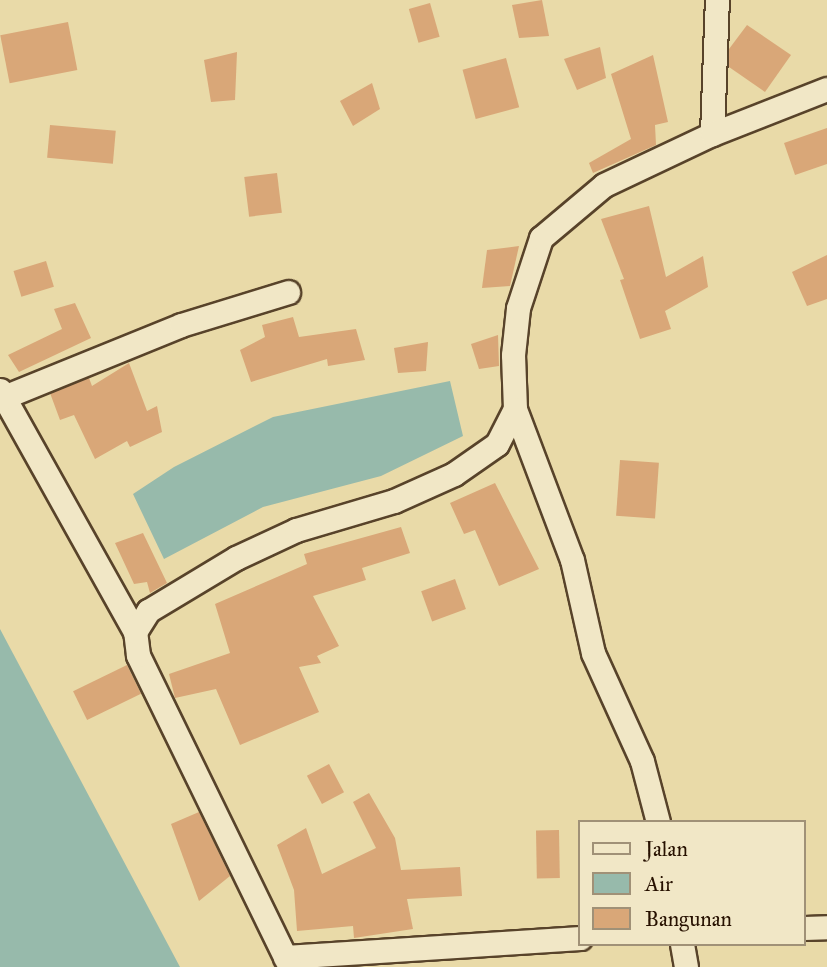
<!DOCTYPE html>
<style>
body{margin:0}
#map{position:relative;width:827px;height:967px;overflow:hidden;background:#e9daa8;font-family:"IM FELL Great Primer",serif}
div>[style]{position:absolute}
.water>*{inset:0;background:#97baab}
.building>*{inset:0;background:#d9a778;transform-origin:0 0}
.roads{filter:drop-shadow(2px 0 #58432a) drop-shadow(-2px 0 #58432a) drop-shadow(0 2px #58432a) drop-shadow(0 -2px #58432a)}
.minor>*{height:23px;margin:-11.5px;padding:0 11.5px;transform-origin:11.5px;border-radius:11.5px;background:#f1e7c6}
span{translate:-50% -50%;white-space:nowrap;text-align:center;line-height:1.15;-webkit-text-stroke:5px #f1e7c6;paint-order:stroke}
.legend{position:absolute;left:578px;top:820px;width:228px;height:126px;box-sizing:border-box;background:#f1e7c6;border:2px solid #a09177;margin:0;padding:9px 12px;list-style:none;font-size:21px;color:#271100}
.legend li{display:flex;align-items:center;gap:14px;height:35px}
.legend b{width:35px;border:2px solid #a09177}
</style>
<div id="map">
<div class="water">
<div style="clip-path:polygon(450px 381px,463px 436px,381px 476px,263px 507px,164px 559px,133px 494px,174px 467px,273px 417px)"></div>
<div style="clip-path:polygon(0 629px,180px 967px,0 967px)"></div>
</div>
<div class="building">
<div style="clip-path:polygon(542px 0,549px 36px,519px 38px,512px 5px)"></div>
<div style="left:430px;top:3px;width:35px;height:22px;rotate:74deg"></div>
<div style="left:68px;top:22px;width:49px;height:69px;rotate:79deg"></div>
<div style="clip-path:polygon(747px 25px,791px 55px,765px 92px,729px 67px,729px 49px)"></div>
<div style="clip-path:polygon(600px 47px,606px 78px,577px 90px,564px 59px)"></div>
<div style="clip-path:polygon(237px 52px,235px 100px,211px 102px,204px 60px)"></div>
<div style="clip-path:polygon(653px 55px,668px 122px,655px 125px,656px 145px,593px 173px,589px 163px,631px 139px,611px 74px)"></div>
<div style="left:506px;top:58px;width:51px;height:45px;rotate:75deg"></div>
<div style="clip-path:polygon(372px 83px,380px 109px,353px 126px,340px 101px)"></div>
<div style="left:50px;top:125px;width:66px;height:33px;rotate:5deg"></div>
<div style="clip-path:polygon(827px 128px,827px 164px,795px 175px,784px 143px)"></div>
<div style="left:277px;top:173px;width:40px;height:33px;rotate:83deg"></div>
<div style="clip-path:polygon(649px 206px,666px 277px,703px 256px,708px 287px,665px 311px,671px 329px,640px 339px,620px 280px,624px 279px,601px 219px)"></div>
<div style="clip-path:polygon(519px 246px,510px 286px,482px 288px,487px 250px)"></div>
<div style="clip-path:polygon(827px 255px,827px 299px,807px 306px,792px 272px)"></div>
<div style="left:46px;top:261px;width:27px;height:34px;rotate:73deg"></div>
<div style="clip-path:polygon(75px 303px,91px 338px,19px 372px,8px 355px,62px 329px,54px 309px)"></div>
<div style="clip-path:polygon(293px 317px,299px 337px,356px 329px,365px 360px,328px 366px,327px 359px,251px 382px,240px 350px,265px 337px,262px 325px)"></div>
<div style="clip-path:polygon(498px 335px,499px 366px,479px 369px,471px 344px)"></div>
<div style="clip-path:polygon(428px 342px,426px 371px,398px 373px,394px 348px)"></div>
<div style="clip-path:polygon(129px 363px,147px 411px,157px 406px,162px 432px,130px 447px,127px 441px,95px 459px,74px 415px,60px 420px,50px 393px,89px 378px,92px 386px)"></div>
<div style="left:620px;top:460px;width:39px;height:56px;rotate:4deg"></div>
<div style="clip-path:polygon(495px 483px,539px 569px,499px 586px,475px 530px,464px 534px,450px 503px)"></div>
<div style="clip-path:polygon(401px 527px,410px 553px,362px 568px,366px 580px,313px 596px,339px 646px,317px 656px,321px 663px,299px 667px,319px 712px,240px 745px,216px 689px,175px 698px,169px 674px,230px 653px,215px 604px,307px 564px,304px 554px)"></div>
<div style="clip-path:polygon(143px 533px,167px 583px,150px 593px,147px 582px,134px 584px,115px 543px)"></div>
<div style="left:455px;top:579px;width:32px;height:36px;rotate:70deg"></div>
<div style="left:127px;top:665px;width:32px;height:60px;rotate:64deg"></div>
<div style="left:329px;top:764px;width:32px;height:25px;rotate:62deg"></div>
<div style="clip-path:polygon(369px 793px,395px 838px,401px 870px,460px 867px,462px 896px,407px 899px,413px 929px,354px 938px,353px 926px,297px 931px,294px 890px,277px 845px,306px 828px,322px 874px,376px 848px,353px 802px)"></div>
<div style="clip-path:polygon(199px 812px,230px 876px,199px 901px,171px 824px)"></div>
<div style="left:559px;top:830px;width:48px;height:23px;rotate:89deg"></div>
</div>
<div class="roads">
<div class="minor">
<div style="left:712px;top:134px;width:134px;rotate:-87.9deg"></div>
<div style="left:0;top:390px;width:277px;rotate:60.8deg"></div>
<div style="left:4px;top:397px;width:191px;rotate:-22.1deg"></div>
<div style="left:181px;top:325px;width:112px;rotate:-17.1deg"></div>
<div style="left:658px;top:822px;width:63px;rotate:-104.7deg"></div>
<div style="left:642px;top:761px;width:119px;rotate:-114.4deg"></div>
<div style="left:593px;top:653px;width:95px;rotate:-102.7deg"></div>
<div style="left:572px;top:560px;width:161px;rotate:-110.7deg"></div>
<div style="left:515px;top:409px;width:54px;rotate:-92.1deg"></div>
<div style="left:513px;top:355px;width:47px;rotate:-83.9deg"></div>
<div style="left:518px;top:308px;width:74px;rotate:-71.8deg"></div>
<div style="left:541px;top:238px;width:82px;rotate:-40.1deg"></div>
<div style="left:604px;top:185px;width:119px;rotate:-25.3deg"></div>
<div style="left:712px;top:134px;width:123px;rotate:-21.4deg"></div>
<div style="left:804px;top:928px;width:23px;rotate:-2deg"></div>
<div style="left:682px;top:944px;width:23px;rotate:80deg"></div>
<div style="left:285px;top:957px;width:296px;rotate:-3.7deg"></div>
<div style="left:290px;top:967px;width:347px;rotate:-116deg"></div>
<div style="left:138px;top:655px;width:23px;rotate:-97deg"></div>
<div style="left:135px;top:632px;width:25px;rotate:-58deg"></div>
<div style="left:148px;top:611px;width:103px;rotate:-31.1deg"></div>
<div style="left:236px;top:558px;width:66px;rotate:-25deg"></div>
<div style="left:296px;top:530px;width:102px;rotate:-16.5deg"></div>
<div style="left:394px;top:501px;width:66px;rotate:-24.2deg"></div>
<div style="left:454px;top:474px;width:52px;rotate:-34.9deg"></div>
<div style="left:497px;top:444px;width:39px;rotate:-63deg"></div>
</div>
</div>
<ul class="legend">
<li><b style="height:9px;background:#f1e7c6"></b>Jalan</li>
<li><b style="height:19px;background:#97baab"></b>Air</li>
<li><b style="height:19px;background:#d9a778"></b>Bangunan</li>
</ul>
</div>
